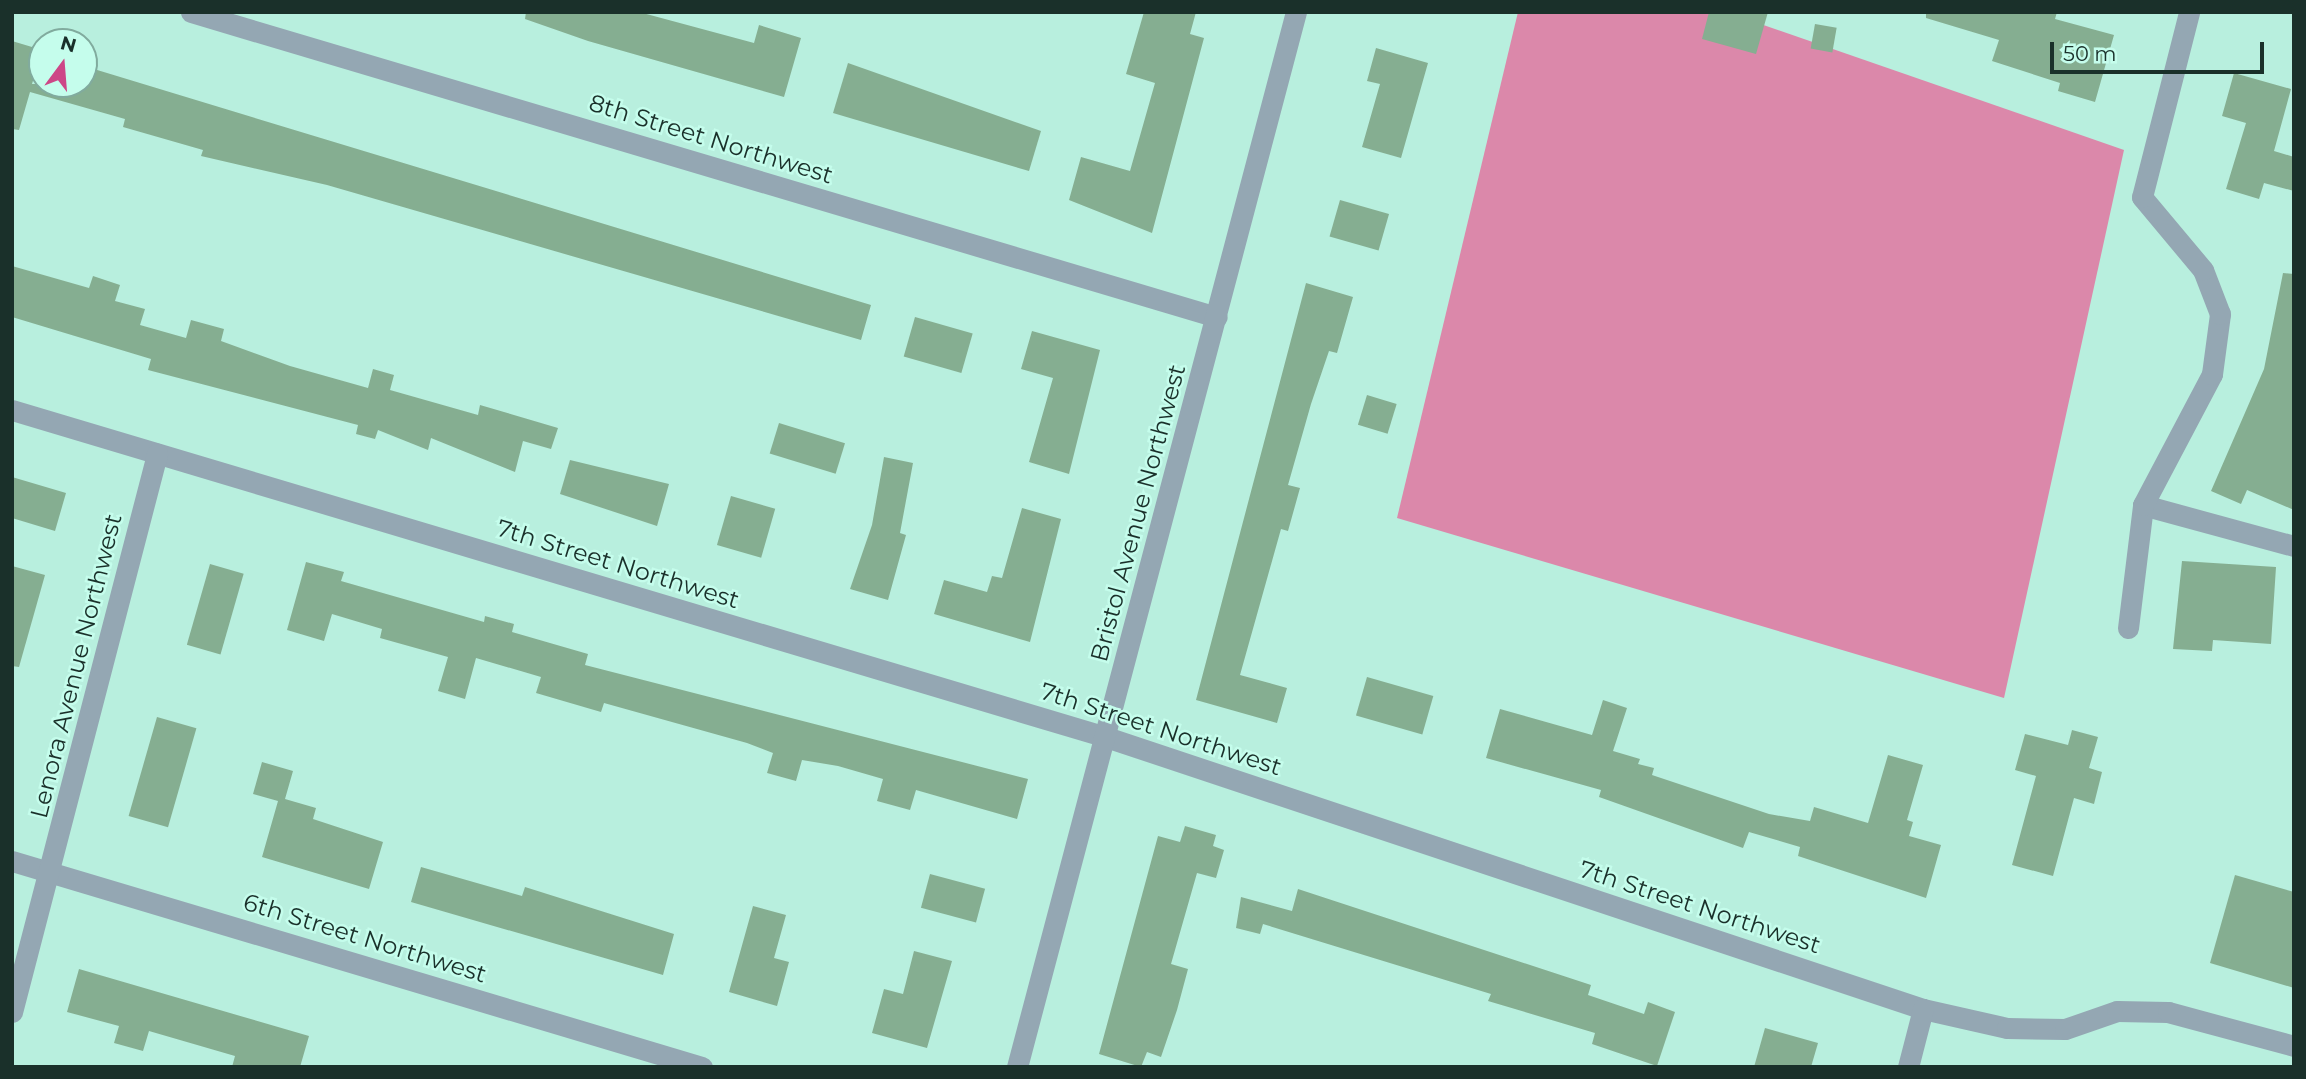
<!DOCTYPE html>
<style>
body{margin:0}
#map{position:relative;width:2306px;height:1079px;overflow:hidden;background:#b8efde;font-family:Montserrat,sans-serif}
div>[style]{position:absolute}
.forest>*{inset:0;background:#db88aa}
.building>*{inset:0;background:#85ae91;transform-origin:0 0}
.minor>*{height:21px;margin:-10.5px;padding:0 10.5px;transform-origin:10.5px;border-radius:10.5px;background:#94a7b3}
span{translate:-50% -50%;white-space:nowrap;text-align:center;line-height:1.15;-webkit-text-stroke:5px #c5fdec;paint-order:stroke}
.street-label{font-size:24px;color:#1a302a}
.frame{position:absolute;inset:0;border:14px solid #1a302a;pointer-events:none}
.north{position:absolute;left:28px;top:28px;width:70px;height:70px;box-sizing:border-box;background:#c5fdec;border:2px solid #81ab9e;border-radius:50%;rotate:16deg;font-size:19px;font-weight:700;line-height:28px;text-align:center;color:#1a302a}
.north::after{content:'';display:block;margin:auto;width:24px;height:32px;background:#cd4687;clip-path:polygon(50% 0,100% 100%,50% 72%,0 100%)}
.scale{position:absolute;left:2050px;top:42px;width:214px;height:32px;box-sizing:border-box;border:4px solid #1a302a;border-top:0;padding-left:9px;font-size:21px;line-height:24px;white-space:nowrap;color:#1a302a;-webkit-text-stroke:5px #c5fdec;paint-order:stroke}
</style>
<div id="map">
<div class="forest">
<div style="clip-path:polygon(1518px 12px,1726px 12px,2124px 150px,2004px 698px,1397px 518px)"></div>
</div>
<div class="building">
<div style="clip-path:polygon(526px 12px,639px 12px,754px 43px,759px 25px,801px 38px,784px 97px,588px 41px,525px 19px)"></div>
<div style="clip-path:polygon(1144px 12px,1196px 12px,1190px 34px,1204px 38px,1152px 233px,1069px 200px,1081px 157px,1130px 171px,1155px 83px,1126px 74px)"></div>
<div style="clip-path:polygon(1709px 12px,1768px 12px,1756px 54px,1702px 39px)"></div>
<div style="clip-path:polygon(1926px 12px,2057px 12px,2055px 19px,2114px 35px,2095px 102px,2058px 91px,2060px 83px,1992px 61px,1999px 40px,1926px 18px)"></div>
<div style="left:1815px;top:24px;width:22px;height:25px;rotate:10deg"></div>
<div style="clip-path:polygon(12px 41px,42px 50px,32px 84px,84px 84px,84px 66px,871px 305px,861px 340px,327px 185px,201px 156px,203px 150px,123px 127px,125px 119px,30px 92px,19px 130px,12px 129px)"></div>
<div style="clip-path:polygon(1376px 48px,1428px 63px,1401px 158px,1362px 147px,1380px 84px,1367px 81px)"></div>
<div style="clip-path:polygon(848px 63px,1041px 131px,1029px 171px,833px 113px)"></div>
<div style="clip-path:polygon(2234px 73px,2291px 89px,2274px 151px,2294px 157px,2294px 191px,2264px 183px,2259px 199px,2226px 189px,2246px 123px,2222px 116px)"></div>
<div style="left:1340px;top:200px;width:51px;height:38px;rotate:16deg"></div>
<div style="clip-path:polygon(12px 266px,89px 288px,93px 276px,120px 285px,115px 301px,145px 309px,140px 325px,186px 338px,191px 320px,224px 329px,221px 341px,290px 366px,368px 388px,373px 369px,394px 375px,390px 390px,478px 415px,480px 405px,558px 428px,551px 449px,523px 441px,515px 472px,431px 438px,428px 450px,378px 430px,375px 439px,356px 434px,358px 425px,148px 370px,151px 359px,12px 317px)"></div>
<div style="clip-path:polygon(2283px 273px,2294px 274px,2294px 510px,2247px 490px,2241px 504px,2211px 491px,2264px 369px)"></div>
<div style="clip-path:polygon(1306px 283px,1353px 297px,1337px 353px,1329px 351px,1311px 404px,1288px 485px,1300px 488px,1288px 531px,1281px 529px,1240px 675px,1287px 688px,1277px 723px,1196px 700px)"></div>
<div style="left:915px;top:317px;width:60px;height:41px;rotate:16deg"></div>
<div style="clip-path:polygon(1032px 331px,1100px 350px,1069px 474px,1029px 462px,1053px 378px,1021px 369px)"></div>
<div style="left:1367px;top:395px;width:31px;height:31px;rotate:17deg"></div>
<div style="left:779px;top:423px;width:69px;height:32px;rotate:17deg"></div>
<div style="clip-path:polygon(884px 457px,913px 463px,900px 533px,906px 535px,888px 600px,850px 589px,872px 525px)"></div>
<div style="clip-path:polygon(570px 460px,669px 484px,657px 526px,560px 494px)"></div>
<div style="clip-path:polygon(12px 477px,66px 493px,55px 531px,12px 518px)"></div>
<div style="left:731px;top:496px;width:46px;height:51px;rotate:16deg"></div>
<div style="clip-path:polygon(1022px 508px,1061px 519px,1030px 642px,934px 614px,944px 580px,987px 592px,992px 576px,1002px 578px)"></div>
<div style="clip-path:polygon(2182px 561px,2276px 567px,2271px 644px,2213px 640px,2212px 651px,2173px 649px)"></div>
<div style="clip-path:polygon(306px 562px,344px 572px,341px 581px,484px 622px,485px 616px,514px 624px,512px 632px,588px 654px,585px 665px,1028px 779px,1017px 819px,916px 790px,910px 810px,877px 801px,883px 779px,838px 766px,802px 760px,796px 781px,767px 773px,773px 753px,747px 743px,604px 703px,601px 712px,536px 693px,541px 677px,476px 658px,465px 699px,438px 691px,448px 657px,380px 638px,382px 629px,332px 614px,324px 641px,287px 630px)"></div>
<div style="left:210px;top:564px;width:35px;height:84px;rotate:16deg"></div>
<div style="clip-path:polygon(12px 566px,45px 575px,19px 667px,12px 666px)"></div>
<div style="left:1367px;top:677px;width:69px;height:40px;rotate:16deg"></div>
<div style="clip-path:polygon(1603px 700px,1627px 708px,1613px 751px,1640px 759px,1638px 764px,1654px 768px,1652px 775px,1769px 814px,1810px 821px,1814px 807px,1868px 823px,1888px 755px,1923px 765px,1907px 820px,1913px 822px,1909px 836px,1941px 845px,1926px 898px,1798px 856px,1800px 847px,1749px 832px,1743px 848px,1599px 797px,1601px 790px,1486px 758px,1500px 709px,1592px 735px)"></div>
<div style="left:157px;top:717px;width:41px;height:103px;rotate:16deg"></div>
<div style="clip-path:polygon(2072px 730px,2098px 737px,2089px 768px,2102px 772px,2094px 804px,2074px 798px,2053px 876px,2012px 865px,2036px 776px,2015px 770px,2025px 734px,2068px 745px)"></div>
<div style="clip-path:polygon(262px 762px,293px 771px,285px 799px,316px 808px,313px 819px,383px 842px,369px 889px,262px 857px,278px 801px,253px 794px)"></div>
<div style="clip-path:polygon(1185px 826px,1216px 835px,1213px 846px,1224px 850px,1216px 878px,1197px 873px,1171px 964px,1188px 969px,1177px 1010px,1161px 1057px,1147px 1052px,1141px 1067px,1099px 1054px,1158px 836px,1180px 842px)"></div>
<div style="clip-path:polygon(421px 867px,522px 896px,525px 887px,674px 934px,663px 975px,411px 902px)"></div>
<div style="left:930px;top:874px;width:57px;height:35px;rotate:15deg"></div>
<div style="clip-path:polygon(2235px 875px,2294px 892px,2294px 988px,2210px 963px)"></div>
<div style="clip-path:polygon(1298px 889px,1591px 985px,1588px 995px,1644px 1014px,1648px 1002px,1675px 1012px,1657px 1066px,1592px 1044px,1595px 1033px,1488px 1001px,1491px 994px,1263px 924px,1260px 934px,1236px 928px,1241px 897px,1292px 911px)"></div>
<div style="clip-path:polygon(753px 906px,786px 915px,774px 958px,789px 962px,777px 1006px,729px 992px)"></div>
<div style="clip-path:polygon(914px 951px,952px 961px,927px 1048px,872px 1033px,884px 989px,903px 994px)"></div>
<div style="clip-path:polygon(79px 969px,309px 1036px,300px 1067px,232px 1067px,235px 1056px,149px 1031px,143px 1051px,114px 1043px,119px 1026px,67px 1012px)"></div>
<div style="clip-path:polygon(1765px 1028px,1818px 1043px,1811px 1067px,1754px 1067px)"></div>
</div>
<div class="minor">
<div style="left:191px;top:12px;width:1070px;rotate:16.56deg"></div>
<div style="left:12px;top:410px;width:1142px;rotate:16.64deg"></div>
<div style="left:1106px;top:737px;width:861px;rotate:18.41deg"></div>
<div style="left:1923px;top:1009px;width:86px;rotate:12.7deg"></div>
<div style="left:2007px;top:1028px;width:58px;rotate:1deg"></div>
<div style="left:2065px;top:1029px;width:55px;rotate:-19.1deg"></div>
<div style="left:2117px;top:1011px;width:51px;rotate:1.1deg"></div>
<div style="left:2168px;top:1012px;width:131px;rotate:15.1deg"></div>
<div style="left:2143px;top:505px;width:156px;rotate:15.2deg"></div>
<div style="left:2128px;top:628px;width:124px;rotate:-83deg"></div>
<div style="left:2143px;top:505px;width:148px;rotate:-62.2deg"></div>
<div style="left:2212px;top:374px;width:61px;rotate:-82.4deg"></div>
<div style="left:2220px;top:314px;width:47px;rotate:-111.1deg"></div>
<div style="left:2203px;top:270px;width:95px;rotate:-129.9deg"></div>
<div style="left:2142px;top:197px;width:191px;rotate:-75.7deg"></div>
<div style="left:12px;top:861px;width:720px;rotate:16.62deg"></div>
<div style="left:12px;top:1012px;width:577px;rotate:-75.43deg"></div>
<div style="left:1017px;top:1067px;width:1091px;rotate:-75.19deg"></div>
<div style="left:1908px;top:1067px;width:60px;rotate:-75.5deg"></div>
</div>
<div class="street-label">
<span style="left:711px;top:139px;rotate:17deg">8th Street Northwest</span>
<span style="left:1138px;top:513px;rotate:-75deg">Bristol Avenue Northwest</span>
<span style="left:618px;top:564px;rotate:17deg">7th Street Northwest</span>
<span style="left:76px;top:666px;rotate:-76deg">Lenora Avenue Northwest</span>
<span style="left:1161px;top:729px;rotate:18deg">7th Street Northwest</span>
<span style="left:1700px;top:907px;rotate:18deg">7th Street Northwest</span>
<span style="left:365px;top:938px;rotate:17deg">6th Street Northwest</span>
</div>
<div class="frame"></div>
<div class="north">N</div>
<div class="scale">50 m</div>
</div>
